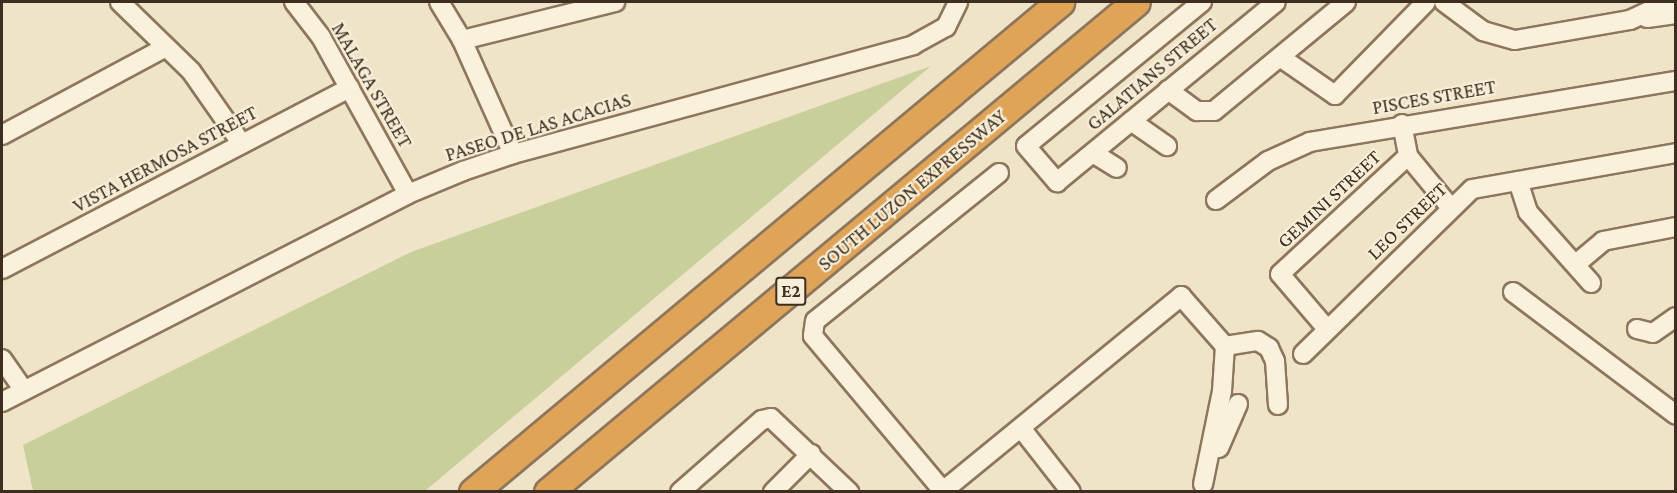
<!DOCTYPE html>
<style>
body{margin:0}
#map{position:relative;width:1677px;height:493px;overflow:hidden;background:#f0e4c8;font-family:"Crimson Pro",serif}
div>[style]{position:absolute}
.green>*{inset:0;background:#c9cf9b}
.roads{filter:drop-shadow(2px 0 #8d765c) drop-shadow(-2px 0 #8d765c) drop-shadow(0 2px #8d765c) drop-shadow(0 -2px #8d765c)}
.minor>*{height:18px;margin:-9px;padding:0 9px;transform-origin:9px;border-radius:9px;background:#faf1dc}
.highway>*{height:27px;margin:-13.5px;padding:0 13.5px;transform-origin:13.5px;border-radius:13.5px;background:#e0a458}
span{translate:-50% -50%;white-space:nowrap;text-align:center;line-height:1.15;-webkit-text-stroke:4.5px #f7eed8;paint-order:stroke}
.shield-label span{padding:2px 4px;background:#f7eed8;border:2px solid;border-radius:4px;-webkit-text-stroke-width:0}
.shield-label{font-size:18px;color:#3d2e20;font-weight:700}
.street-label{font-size:20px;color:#3d2e20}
.frame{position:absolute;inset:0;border:3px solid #3d2e20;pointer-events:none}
</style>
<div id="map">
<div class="green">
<div style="clip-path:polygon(931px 66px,425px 491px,33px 491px,23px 445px,411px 252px)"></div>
</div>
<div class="roads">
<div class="minor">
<div style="left:120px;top:2px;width:99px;rotate:44.2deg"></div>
<div style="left:191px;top:71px;width:89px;rotate:55.1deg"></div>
<div style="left:294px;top:2px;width:44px;rotate:52.4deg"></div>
<div style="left:321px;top:37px;width:179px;rotate:61deg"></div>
<div style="left:439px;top:2px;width:44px;rotate:58.8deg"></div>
<div style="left:462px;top:40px;width:125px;rotate:65.9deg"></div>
<div style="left:1202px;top:2px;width:227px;rotate:140.7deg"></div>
<div style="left:1026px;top:146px;width:48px;rotate:49.3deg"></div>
<div style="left:1057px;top:182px;width:283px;rotate:-39.4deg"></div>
<div style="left:1444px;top:2px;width:49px;rotate:36.6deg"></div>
<div style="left:1483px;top:31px;width:33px;rotate:16deg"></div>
<div style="left:1515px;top:40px;width:117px;rotate:-9.9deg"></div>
<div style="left:1630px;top:20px;width:42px;rotate:-25.3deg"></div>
<div style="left:1647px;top:18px;width:29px;rotate:-8deg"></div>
<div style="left:462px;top:40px;width:158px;rotate:-13.9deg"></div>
<div style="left:1280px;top:57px;width:67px;rotate:34.6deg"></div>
<div style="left:1335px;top:95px;width:130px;rotate:-45.6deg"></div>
<div style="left:1168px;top:90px;width:36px;rotate:36deg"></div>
<div style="left:1197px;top:111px;width:17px"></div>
<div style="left:1214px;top:111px;width:171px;rotate:-39.5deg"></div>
<div style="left:1131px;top:121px;width:44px;rotate:34.8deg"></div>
<div style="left:1402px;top:124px;width:33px;rotate:79deg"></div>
<div style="left:1408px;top:156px;width:67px;rotate:50.4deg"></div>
<div style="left:2px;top:135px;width:186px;rotate:-28.2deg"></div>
<div style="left:1093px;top:153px;width:28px;rotate:32deg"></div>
<div style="left:999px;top:173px;width:236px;rotate:141.2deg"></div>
<div style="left:815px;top:321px;width:15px;rotate:98deg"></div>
<div style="left:813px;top:336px;width:202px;rotate:50deg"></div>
<div style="left:943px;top:491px;width:308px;rotate:-39.3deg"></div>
<div style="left:1181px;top:296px;width:67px;rotate:48.7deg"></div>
<div style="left:1225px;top:346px;width:45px;rotate:93.8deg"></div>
<div style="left:1222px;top:391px;width:95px;rotate:101.5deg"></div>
<div style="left:1518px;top:181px;width:33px;rotate:72deg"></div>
<div style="left:1528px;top:212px;width:95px;rotate:48.4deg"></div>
<div style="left:1216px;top:200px;width:65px;rotate:-36.9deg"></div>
<div style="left:1268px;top:161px;width:46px;rotate:-24.3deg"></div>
<div style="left:1310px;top:142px;width:371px;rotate:-9.5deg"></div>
<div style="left:1576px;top:264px;width:35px;rotate:-40deg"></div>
<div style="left:1603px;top:241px;width:74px;rotate:-10.9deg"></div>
<div style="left:2px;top:269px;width:392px;rotate:-27.5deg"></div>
<div style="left:1513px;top:292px;width:204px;rotate:37deg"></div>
<div style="left:1327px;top:329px;width:72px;rotate:-130.5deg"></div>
<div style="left:1280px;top:274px;width:174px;rotate:-42.7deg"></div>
<div style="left:1637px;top:329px;width:16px;rotate:14deg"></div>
<div style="left:1653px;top:333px;width:28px;rotate:-35deg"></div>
<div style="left:1225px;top:346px;width:33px;rotate:-9deg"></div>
<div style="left:1258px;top:341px;width:13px;rotate:32deg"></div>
<div style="left:1269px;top:348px;width:14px;rotate:65deg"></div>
<div style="left:1275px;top:361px;width:44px;rotate:86.1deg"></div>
<div style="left:1303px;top:354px;width:236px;rotate:-44.3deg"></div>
<div style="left:1472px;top:189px;width:207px;rotate:-10deg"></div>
<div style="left:2px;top:359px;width:38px;rotate:55deg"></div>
<div style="left:2px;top:402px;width:456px;rotate:-27.1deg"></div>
<div style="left:408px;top:194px;width:60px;rotate:-22.7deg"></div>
<div style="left:463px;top:171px;width:53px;rotate:-18.8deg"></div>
<div style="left:513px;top:154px;width:415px;rotate:-15.2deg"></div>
<div style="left:913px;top:45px;width:38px;rotate:-29deg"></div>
<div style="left:946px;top:27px;width:28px;rotate:-64deg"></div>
<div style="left:1021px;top:428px;width:81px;rotate:52deg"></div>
<div style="left:1219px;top:448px;width:48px;rotate:-66.6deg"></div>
<div style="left:680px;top:492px;width:109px;rotate:-41.3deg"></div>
<div style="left:762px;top:420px;width:9px;rotate:-13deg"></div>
<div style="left:771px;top:418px;width:108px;rotate:43.5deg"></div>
<div style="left:773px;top:492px;width:54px;rotate:-45deg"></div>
</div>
<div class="highway">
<div style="left:473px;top:492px;width:765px;rotate:-39.85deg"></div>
<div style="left:548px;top:492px;width:765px;rotate:-39.81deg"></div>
</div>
</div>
<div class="shield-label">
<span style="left:791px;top:291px">E2</span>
</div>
<div class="street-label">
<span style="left:1152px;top:74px;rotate:-40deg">GALATIANS STREET</span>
<span style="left:372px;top:85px;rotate:60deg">MALAGA STREET</span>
<span style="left:1434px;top:97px;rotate:-10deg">PISCES STREET</span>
<span style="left:538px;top:127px;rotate:-17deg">PASEO DE LAS ACACIAS</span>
<span style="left:165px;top:159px;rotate:-28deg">VISTA HERMOSA STREET</span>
<span style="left:912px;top:190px;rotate:-40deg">SOUTH LUZON EXPRESSWAY</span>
<span style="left:1329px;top:199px;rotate:-43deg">GEMINI STREET</span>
<span style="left:1407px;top:221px;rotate:-44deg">LEO STREET</span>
</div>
<div class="frame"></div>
</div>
